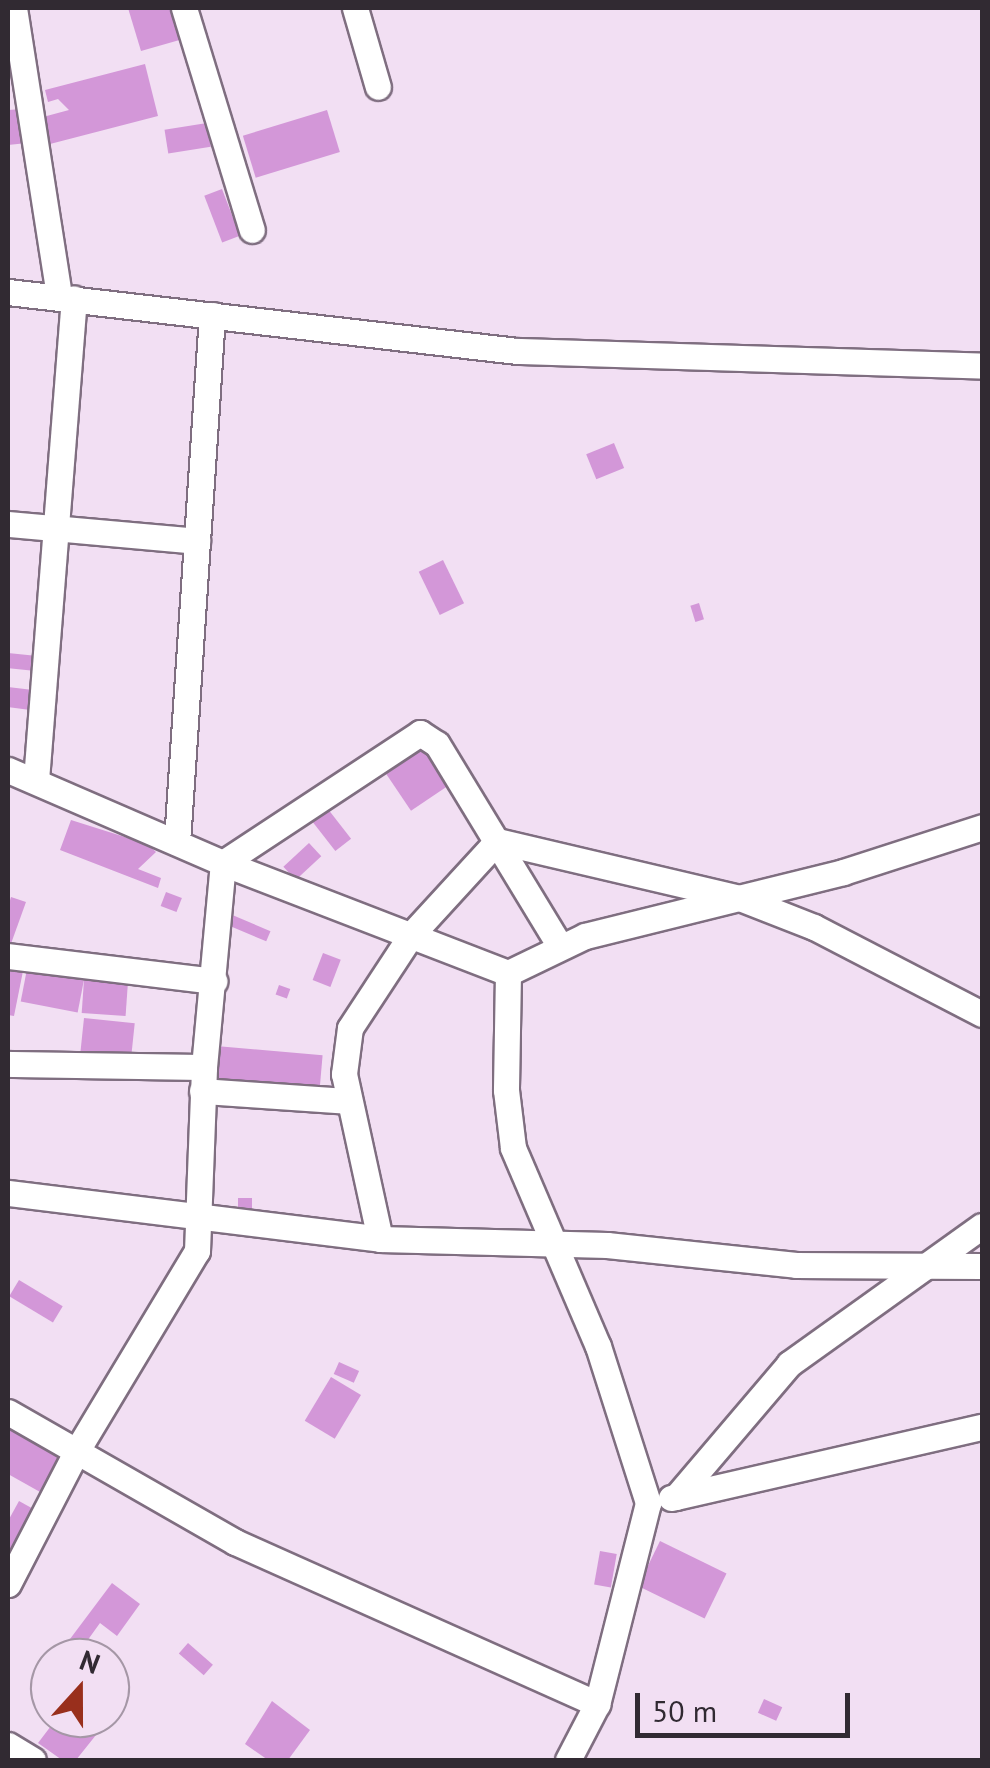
<!DOCTYPE html>
<style>
body{margin:0}
#map{position:relative;width:990px;height:1768px;overflow:hidden;background:#f2dff3;font-family:"PT Sans",sans-serif}
div>[style]{position:absolute}
.building>*{inset:0;background:#d397d8;transform-origin:0 0}
.roads{filter:drop-shadow(2px 0 #7f6e80) drop-shadow(-2px 0 #7f6e80) drop-shadow(0 2px #7f6e80) drop-shadow(0 -2px #7f6e80)}
.minor>*{height:25px;margin:-12.5px;padding:0 12.5px;transform-origin:12.5px;border-radius:12.5px;background:#fff}
span{translate:-50% -50%;white-space:nowrap;text-align:center;line-height:1.15;-webkit-text-stroke:8px #f2dff3;paint-order:stroke}
.frame{position:absolute;inset:0;border:10px solid #312a32;pointer-events:none}
.north{position:absolute;left:30px;top:1638px;width:100px;height:100px;box-sizing:border-box;background:#f2dff3;border:2px solid #a597a6;border-radius:50%;rotate:21deg;font-size:28px;font-weight:700;line-height:40px;text-align:center;color:#312a32}
.north::after{content:'';display:block;margin:auto;width:35px;height:45px;background:#992f1c;clip-path:polygon(50% 0,100% 100%,50% 72%,0 100%)}
.scale{position:absolute;left:635px;top:1693px;width:215px;height:45px;box-sizing:border-box;border:5px solid #312a32;border-top:0;padding-left:12px;font-size:30px;line-height:35px;white-space:nowrap;color:#312a32;-webkit-text-stroke:8px #f2dff3;paint-order:stroke}
</style>
<div id="map">
<div class="building">
<div style="clip-path:polygon(128px 8px,174px 8px,183px 39px,141px 51px)"></div>
<div style="clip-path:polygon(145px 64px,158px 116px,50px 144px,43px 117px,69px 110px,58px 99px,48px 102px,45px 90px)"></div>
<div style="clip-path:polygon(23px 109px,27px 143px,8px 145px,8px 110px)"></div>
<div style="left:327px;top:110px;width:44px;height:88px;rotate:73deg"></div>
<div style="left:207px;top:123px;width:24px;height:43px;rotate:81deg"></div>
<div style="left:222px;top:189px;width:50px;height:19px;rotate:69deg"></div>
<div style="left:614px;top:443px;width:27px;height:30px;rotate:68deg"></div>
<div style="left:443px;top:560px;width:48px;height:27px;rotate:64deg"></div>
<div style="left:699px;top:603px;width:17px;height:9px;rotate:73deg"></div>
<div style="left:8px;top:653px;width:27px;height:15px;rotate:6deg"></div>
<div style="left:8px;top:687px;width:23px;height:20px;rotate:7deg"></div>
<div style="left:422px;top:743px;width:50px;height:47px;rotate:56deg"></div>
<div style="left:324px;top:804px;width:44px;height:20px;rotate:52deg"></div>
<div style="clip-path:polygon(71px 820px,147px 844px,156px 852px,138px 869px,161px 878px,158px 888px,60px 850px)"></div>
<div style="left:309px;top:843px;width:18px;height:35px;rotate:47deg"></div>
<div style="left:166px;top:892px;width:17px;height:15px;rotate:21deg"></div>
<div style="clip-path:polygon(11px 897px,26px 902px,8px 952px,8px 907px)"></div>
<div style="left:230px;top:914px;width:44px;height:11px;rotate:23deg"></div>
<div style="left:323px;top:953px;width:19px;height:29px;rotate:21deg"></div>
<div style="clip-path:polygon(8px 962px,24px 966px,14px 1016px,8px 1015px)"></div>
<div style="left:27px;top:969px;width:58px;height:33px;rotate:11deg"></div>
<div style="left:84px;top:980px;width:44px;height:33px;rotate:4deg"></div>
<div style="left:279px;top:985px;width:12px;height:10px;rotate:20deg"></div>
<div style="left:84px;top:1018px;width:51px;height:42px;rotate:6deg"></div>
<div style="left:216px;top:1046px;width:107px;height:43px;rotate:5deg"></div>
<div style="left:238px;top:1198px;width:14px;height:18px"></div>
<div style="left:19px;top:1280px;width:51px;height:19px;rotate:31deg"></div>
<div style="left:339px;top:1362px;width:22px;height:13px;rotate:24deg"></div>
<div style="left:331px;top:1377px;width:35px;height:51px;rotate:31deg"></div>
<div style="clip-path:polygon(8px 1425px,69px 1459px,49px 1497px,8px 1474px)"></div>
<div style="clip-path:polygon(19px 1501px,37px 1511px,8px 1561px,8px 1521px)"></div>
<div style="left:660px;top:1541px;width:74px;height:50px;rotate:26deg"></div>
<div style="left:600px;top:1551px;width:17px;height:34px;rotate:10deg"></div>
<div style="clip-path:polygon(112px 1583px,140px 1604px,117px 1636px,100px 1623px,82px 1648px,70px 1639px)"></div>
<div style="left:188px;top:1643px;width:33px;height:14px;rotate:41deg"></div>
<div style="left:764px;top:1699px;width:20px;height:15px;rotate:24deg"></div>
<div style="clip-path:polygon(272px 1701px,310px 1730px,288px 1760px,268px 1760px,245px 1744px)"></div>
<div style="clip-path:polygon(76px 1718px,100px 1730px,76px 1760px,62px 1760px,38px 1743px,54px 1722px,65px 1731px)"></div>
</div>
<div class="roads">
<div class="minor">
<div style="left:14px;top:8px;width:292px;rotate:81.1deg"></div>
<div style="left:184px;top:8px;width:232px;rotate:73deg"></div>
<div style="left:355px;top:8px;width:82px;rotate:73.8deg"></div>
<div style="left:8px;top:292px;width:512px;rotate:6.61deg"></div>
<div style="left:517px;top:351px;width:465px;rotate:1.8deg"></div>
<div style="left:8px;top:524px;width:190px;rotate:5.1deg"></div>
<div style="left:8px;top:770px;width:234px;rotate:23.4deg"></div>
<div style="left:223px;top:863px;width:305px;rotate:21.1deg"></div>
<div style="left:508px;top:973px;width:117px;rotate:91deg"></div>
<div style="left:506px;top:1090px;width:58px;rotate:83.1deg"></div>
<div style="left:513px;top:1148px;width:215px;rotate:66.8deg"></div>
<div style="left:598px;top:1346px;width:165px;rotate:72.3deg"></div>
<div style="left:648px;top:1503px;width:207px;rotate:104.2deg"></div>
<div style="left:597px;top:1704px;width:63px;rotate:117.4deg"></div>
<div style="left:36px;top:780px;width:483px;rotate:-85.5deg"></div>
<div style="left:177px;top:842px;width:528px;rotate:-86.2deg"></div>
<div style="left:8px;top:956px;width:208px;rotate:6.9deg"></div>
<div style="left:508px;top:973px;width:85px;rotate:-25.7deg"></div>
<div style="left:585px;top:936px;width:266px;rotate:-13.9deg"></div>
<div style="left:843px;top:872px;width:146px;rotate:-17.9deg"></div>
<div style="left:8px;top:1064px;width:196px;rotate:0.9deg"></div>
<div style="left:202px;top:1091px;width:147px;rotate:3.9deg"></div>
<div style="left:8px;top:1193px;width:375px;rotate:7deg"></div>
<div style="left:380px;top:1239px;width:227px;rotate:1.5deg"></div>
<div style="left:607px;top:1245px;width:190px;rotate:6deg"></div>
<div style="left:796px;top:1265px;width:186px;rotate:0.3deg"></div>
<div style="left:380px;top:1239px;width:169px;rotate:-102.3deg"></div>
<div style="left:344px;top:1074px;width:46px;rotate:-82.6deg"></div>
<div style="left:350px;top:1028px;width:111px;rotate:-56.7deg"></div>
<div style="left:411px;top:935px;width:127px;rotate:-47.5deg"></div>
<div style="left:497px;top:841px;width:250px;rotate:13.2deg"></div>
<div style="left:740px;top:898px;width:79px;rotate:21.4deg"></div>
<div style="left:814px;top:927px;width:189px;rotate:27.4deg"></div>
<div style="left:8px;top:1412px;width:262px;rotate:29.8deg"></div>
<div style="left:235px;top:1542px;width:397px;rotate:24.1deg"></div>
<div style="left:676px;top:1497px;width:175px;rotate:-49.6deg"></div>
<div style="left:789px;top:1364px;width:237px;rotate:-35.6deg"></div>
<div style="left:671px;top:1498px;width:319px;rotate:-12.9deg"></div>
<div style="left:8px;top:1584px;width:148px;rotate:-62.7deg"></div>
<div style="left:76px;top:1452px;width:235px;rotate:-59deg"></div>
<div style="left:197px;top:1251px;width:184px;rotate:-87.8deg"></div>
<div style="left:204px;top:1067px;width:205px;rotate:-84.7deg"></div>
<div style="left:223px;top:863px;width:236px;rotate:-33.4deg"></div>
<div style="left:420px;top:733px;width:20px;rotate:33deg"></div>
<div style="left:437px;top:744px;width:235px;rotate:58.7deg"></div>
<div style="left:8px;top:1745px;width:29px;rotate:31deg"></div>
</div>
</div>
<div class="frame"></div>
<div class="north">N</div>
<div class="scale">50 m</div>
</div>
